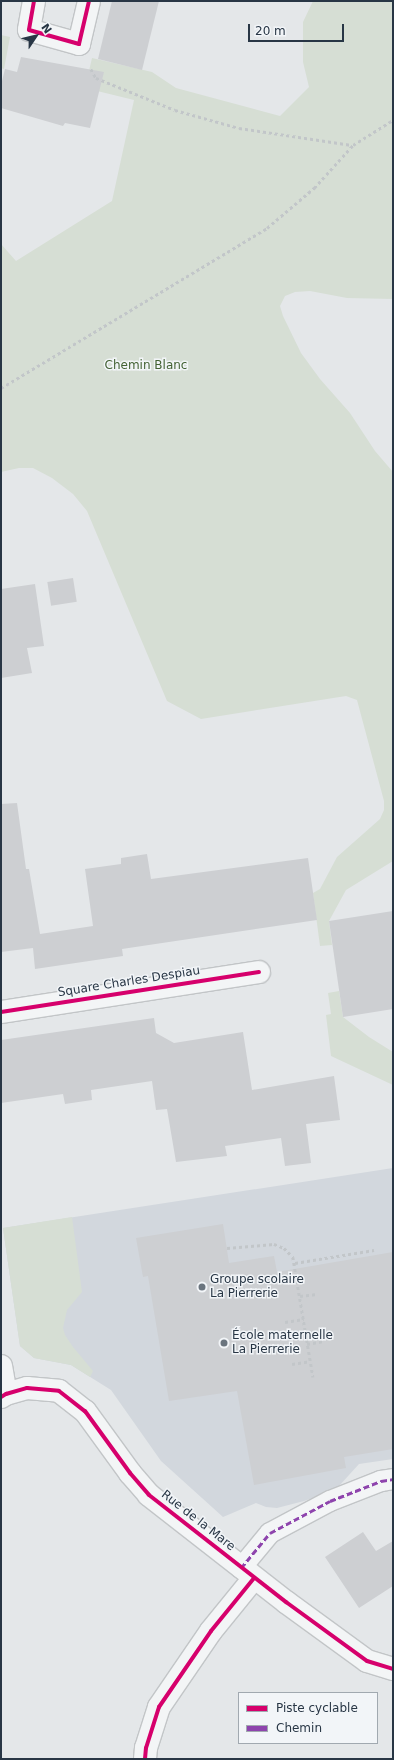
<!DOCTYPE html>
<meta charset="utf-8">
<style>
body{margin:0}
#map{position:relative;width:394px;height:1760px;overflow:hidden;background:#e4e7e9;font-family:"DejaVu Sans",sans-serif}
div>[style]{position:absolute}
.built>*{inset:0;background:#d2d7dd}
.green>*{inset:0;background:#d6ded4}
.building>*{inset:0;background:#cdcfd2;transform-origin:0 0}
.path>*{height:2.5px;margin-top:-1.25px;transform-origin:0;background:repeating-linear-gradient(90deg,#c2c6c9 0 3px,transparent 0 6px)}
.roads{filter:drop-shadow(1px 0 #c2c5c7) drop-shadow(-1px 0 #c2c5c7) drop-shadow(0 1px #c2c5c7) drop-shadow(0 -1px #c2c5c7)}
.pedestrian>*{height:20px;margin:-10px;padding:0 10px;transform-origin:10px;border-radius:10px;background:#f3f5f6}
.minor>*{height:22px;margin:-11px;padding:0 11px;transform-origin:11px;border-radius:11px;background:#f3f5f6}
.quiet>*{height:3px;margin-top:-1.5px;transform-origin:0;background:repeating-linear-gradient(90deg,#8e44ad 0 6px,transparent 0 9px)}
.cycleway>*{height:4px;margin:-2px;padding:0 2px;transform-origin:2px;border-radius:2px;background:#d6006c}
.dots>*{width:11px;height:11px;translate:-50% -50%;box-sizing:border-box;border:2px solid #f2f5f8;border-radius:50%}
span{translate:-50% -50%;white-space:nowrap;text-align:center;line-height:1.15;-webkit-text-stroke:3px #f2f5f8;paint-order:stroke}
.park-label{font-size:12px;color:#436234}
.street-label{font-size:12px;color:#283645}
.poi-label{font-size:12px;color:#283645}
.left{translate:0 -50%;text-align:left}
.frame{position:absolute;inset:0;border:2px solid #283645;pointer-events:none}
.legend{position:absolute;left:238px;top:1692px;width:140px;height:52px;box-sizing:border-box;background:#f2f5f8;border:1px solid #a1a9b0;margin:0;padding:5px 7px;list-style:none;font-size:12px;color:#283645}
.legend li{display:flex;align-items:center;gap:8px;height:20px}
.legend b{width:20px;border:1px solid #a1a9b0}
.north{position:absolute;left:16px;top:16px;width:40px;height:40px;-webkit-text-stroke:3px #f2f5f8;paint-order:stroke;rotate:55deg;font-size:11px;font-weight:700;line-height:16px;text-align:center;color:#283645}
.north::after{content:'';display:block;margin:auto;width:14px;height:18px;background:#283645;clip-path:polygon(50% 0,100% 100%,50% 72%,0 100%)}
.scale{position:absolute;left:248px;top:24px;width:96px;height:18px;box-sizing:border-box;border:2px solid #283645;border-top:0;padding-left:5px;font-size:12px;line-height:14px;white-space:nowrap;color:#283645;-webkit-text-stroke:3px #f2f5f8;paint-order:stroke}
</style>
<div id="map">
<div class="built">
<div style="clip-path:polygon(393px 1168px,393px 1459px,359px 1464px,339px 1486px,327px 1493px,304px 1501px,277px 1508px,266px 1507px,256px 1503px,223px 1517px,161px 1461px,111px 1390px,71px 1365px,34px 1358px,20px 1346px,3px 1228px)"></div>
</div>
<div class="green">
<div style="clip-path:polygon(313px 1px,393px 1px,393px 299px,347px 298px,310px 291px,295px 292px,285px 296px,280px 306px,283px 316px,301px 353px,320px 379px,350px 413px,375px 451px,393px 472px,393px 861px,346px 890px,329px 921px,332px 945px,320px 946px,313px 893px,320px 889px,337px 857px,380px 819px,384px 810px,384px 801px,357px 700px,346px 696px,201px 719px,167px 701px,87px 511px,73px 494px,52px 478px,33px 468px,19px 468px,1px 472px,1px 244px,16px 261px,112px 201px,134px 100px,85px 88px,92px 58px,152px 72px,176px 88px,280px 116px,309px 87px,303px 62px,303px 22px)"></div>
<div style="clip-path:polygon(1px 35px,10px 37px,4px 69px,1px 68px)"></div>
<div style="clip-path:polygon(339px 991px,343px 1017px,369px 1037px,393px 1052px,393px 1085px,331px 1056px,326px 1015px,331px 1014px,328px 993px)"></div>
<div style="clip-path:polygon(72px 1217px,82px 1292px,67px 1310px,63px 1328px,65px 1335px,73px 1347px,93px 1371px,90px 1377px,71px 1365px,34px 1358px,20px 1346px,3px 1228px)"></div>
</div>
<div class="building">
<div style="clip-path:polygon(112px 1px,159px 1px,142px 70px,98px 59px)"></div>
<div style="clip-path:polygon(21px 57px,104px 72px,90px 128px,65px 123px,63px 126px,1px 108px,1px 85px,5px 69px,17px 72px)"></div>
<div style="left:73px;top:578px;width:24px;height:26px;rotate:81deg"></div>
<div style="clip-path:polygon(35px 584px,44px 646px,27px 648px,32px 673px,1px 678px,1px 589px)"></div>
<div style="clip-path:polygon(17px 803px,26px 869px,29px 869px,40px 934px,93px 926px,85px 869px,121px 864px,121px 858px,147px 854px,151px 879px,308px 858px,317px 920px,122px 949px,123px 956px,35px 969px,33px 948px,1px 952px,1px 804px)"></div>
<div style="clip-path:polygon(393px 911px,393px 1009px,343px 1017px,329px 921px)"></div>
<div style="clip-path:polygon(154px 1018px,156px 1033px,174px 1043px,243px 1032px,252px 1090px,334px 1076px,340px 1120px,306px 1124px,311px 1163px,285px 1166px,281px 1138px,225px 1146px,227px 1156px,176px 1162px,167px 1109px,156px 1110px,152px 1081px,91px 1090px,92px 1100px,65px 1104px,63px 1094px,1px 1103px,1px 1040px)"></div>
<div style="clip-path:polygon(223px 1224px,229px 1263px,274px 1256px,277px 1272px,393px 1252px,393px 1449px,344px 1457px,346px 1468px,254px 1485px,237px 1391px,169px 1401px,148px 1276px,143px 1277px,136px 1238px)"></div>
<div style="clip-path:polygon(363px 1532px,376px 1551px,393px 1541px,393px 1586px,359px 1608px,325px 1557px)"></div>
</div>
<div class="path">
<div style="left:91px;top:69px;width:10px;rotate:61deg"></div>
<div style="left:96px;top:78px;width:85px;rotate:22.1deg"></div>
<div style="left:175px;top:110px;width:66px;rotate:15.7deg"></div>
<div style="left:239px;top:128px;width:114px;rotate:8.6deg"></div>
<div style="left:1px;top:388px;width:310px;rotate:-31deg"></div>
<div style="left:267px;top:228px;width:62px;rotate:-40.4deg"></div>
<div style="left:314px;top:188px;width:58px;rotate:-47.8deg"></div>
<div style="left:353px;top:145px;width:47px;rotate:-32deg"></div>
<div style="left:227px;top:1248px;width:47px;rotate:-4.9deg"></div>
<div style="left:274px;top:1244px;width:11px;rotate:22deg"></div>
<div style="left:284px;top:1248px;width:13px;rotate:45deg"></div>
<div style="left:293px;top:1257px;width:122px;rotate:80.5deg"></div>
<div style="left:295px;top:1263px;width:80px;rotate:-9.3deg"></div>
<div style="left:300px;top:1296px;width:17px;rotate:-7deg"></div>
<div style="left:285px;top:1322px;width:19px;rotate:-9deg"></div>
<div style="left:307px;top:1344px;width:17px;rotate:-10deg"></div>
<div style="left:292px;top:1364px;width:18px;rotate:-9deg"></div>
</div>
<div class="roads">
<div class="pedestrian">
<div style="left:241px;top:1568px;width:45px;rotate:-50.4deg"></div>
<div style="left:270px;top:1533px;width:68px;rotate:-28.1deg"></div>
<div style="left:330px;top:1501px;width:55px;rotate:-21.4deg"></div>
<div style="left:381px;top:1481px;width:12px;rotate:-9deg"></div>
</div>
<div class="minor">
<div style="left:34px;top:1px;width:29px;rotate:100deg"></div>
<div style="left:29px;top:30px;width:52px;rotate:15.6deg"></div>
<div style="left:79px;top:44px;width:44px;rotate:-76.9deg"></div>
<div style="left:1px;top:1012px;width:261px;rotate:-8.8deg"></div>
<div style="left:1px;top:1366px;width:28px;rotate:80deg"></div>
<div style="left:1px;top:1397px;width:6px;rotate:-31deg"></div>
<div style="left:6px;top:1394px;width:22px;rotate:-16deg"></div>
<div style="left:27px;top:1388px;width:32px;rotate:5deg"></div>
<div style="left:59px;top:1391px;width:33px;rotate:38deg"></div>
<div style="left:85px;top:1411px;width:77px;rotate:54deg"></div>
<div style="left:130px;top:1473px;width:29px;rotate:49deg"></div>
<div style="left:149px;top:1495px;width:174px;rotate:38deg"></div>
<div style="left:286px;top:1602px;width:100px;rotate:36.1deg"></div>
<div style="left:367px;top:1661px;width:27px;rotate:17deg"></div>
<div style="left:145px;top:1759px;width:11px;rotate:-85deg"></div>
<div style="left:146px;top:1748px;width:43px;rotate:-72.4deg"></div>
<div style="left:159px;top:1707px;width:92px;rotate:-55.6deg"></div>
<div style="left:211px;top:1631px;width:68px;rotate:-50.9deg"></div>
</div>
</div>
<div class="quiet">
<div style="left:241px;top:1568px;width:45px;rotate:-50.4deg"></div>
<div style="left:270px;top:1533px;width:68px;rotate:-28.1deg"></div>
<div style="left:330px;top:1501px;width:55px;rotate:-21.4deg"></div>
<div style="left:381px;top:1481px;width:12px;rotate:-9deg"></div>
</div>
<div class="cycleway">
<div style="left:34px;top:1px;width:29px;rotate:100deg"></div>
<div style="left:29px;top:30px;width:52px;rotate:15.6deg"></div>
<div style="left:79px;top:44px;width:44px;rotate:-76.9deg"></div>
<div style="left:1px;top:1012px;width:261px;rotate:-8.8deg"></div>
<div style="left:1px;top:1397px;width:6px;rotate:-31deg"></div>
<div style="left:6px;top:1394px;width:22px;rotate:-16deg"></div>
<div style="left:27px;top:1388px;width:32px;rotate:5deg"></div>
<div style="left:59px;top:1391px;width:33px;rotate:38deg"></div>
<div style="left:85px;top:1411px;width:77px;rotate:54deg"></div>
<div style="left:130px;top:1473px;width:29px;rotate:49deg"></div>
<div style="left:149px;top:1495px;width:174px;rotate:38deg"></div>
<div style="left:286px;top:1602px;width:100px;rotate:36.1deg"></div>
<div style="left:367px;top:1661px;width:27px;rotate:17deg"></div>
<div style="left:145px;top:1759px;width:11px;rotate:-85deg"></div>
<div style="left:146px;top:1748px;width:43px;rotate:-72.4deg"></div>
<div style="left:159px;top:1707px;width:92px;rotate:-55.6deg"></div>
<div style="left:211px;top:1631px;width:68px;rotate:-50.9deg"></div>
</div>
<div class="dots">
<div style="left:202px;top:1287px;background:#6a747e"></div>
<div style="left:224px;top:1343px;background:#6a747e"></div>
</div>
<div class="park-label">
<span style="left:146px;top:366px">Chemin Blanc</span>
</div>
<div class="street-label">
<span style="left:129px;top:982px;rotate:-9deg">Square Charles Despiau</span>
<span style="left:198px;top:1521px;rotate:38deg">Rue de la Mare</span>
</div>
<div class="poi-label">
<span class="left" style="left:210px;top:1287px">Groupe scolaire<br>La Pierrerie</span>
<span class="left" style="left:232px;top:1343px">École maternelle<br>La Pierrerie</span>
</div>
<div class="frame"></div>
<ul class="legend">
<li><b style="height:5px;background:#d6006c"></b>Piste cyclable</li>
<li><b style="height:5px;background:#8e44ad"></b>Chemin</li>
</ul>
<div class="north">N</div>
<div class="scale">20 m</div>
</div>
